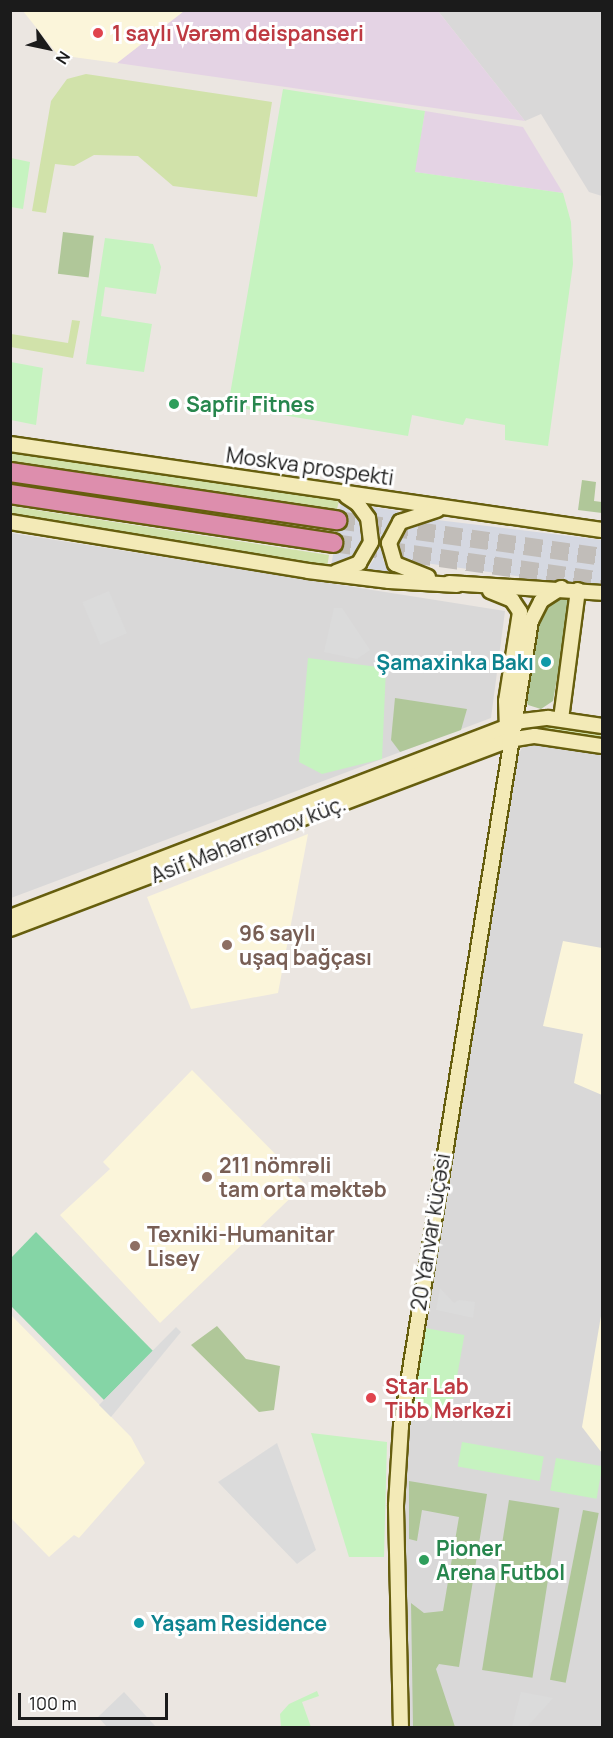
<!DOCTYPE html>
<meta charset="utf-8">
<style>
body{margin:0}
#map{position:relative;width:613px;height:1738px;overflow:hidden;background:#ebe6e1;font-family:Manrope,sans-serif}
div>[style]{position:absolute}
.residential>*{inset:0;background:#d9d8d8}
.industrial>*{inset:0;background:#e4d3e4}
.education>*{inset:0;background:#fbf5da}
.grass>*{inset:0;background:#d1e2aa}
.forest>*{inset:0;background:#b0c799;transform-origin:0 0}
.park>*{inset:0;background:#c6f3c0;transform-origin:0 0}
.pitch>*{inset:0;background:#85d5a6}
.parking>*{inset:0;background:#dbdbdb;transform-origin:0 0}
.plaza>*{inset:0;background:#d5d8e1}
.highway-tunnel>*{height:18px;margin-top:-9px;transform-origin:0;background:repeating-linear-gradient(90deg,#c1bdb9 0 18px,transparent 0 27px)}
.roads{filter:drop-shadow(2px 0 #665e0e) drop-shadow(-2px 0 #665e0e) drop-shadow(0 2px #665e0e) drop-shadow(0 -2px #665e0e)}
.secondary>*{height:14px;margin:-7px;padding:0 7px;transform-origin:7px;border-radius:7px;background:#f3eab7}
.highway>*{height:18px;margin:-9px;padding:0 9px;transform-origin:9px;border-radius:9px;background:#dd8ead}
.dots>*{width:16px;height:16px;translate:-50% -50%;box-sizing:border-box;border:3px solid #fff;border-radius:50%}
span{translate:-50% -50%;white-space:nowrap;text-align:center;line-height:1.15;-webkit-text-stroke:6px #fff;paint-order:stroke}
.health-label{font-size:21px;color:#be3a42;font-weight:700}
.left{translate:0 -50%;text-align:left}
.leisure-label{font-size:21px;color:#27864d;font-weight:700}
.street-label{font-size:21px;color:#1b1b1b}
.culture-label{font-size:21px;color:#0d838f;font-weight:700}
.right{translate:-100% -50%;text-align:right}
.education-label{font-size:21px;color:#785e54;font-weight:700}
.frame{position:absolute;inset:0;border:12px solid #1b1b1b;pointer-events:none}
.north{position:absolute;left:18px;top:18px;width:60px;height:60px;-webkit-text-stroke:4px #fff;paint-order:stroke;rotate:123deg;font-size:16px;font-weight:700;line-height:24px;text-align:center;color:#1b1b1b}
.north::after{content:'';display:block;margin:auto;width:21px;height:27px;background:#1b1b1b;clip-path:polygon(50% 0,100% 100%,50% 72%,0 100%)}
.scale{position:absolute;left:18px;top:1693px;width:150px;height:27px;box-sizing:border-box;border:3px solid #1b1b1b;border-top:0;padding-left:8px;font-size:18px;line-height:21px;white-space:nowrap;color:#1b1b1b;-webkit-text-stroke:4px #fff;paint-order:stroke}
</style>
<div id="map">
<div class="residential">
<div style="clip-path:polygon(438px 11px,602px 11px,602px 196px,589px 192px,541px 114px,525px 121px)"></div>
<div style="clip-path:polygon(11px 533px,505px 611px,491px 718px,11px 898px)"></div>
<div style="clip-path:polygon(538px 742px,602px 753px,602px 1727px,409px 1728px,404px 1434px,514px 761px,522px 748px)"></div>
</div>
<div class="industrial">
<div style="clip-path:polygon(184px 11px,438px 11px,525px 121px,117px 63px)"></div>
<div style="clip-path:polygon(425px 111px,523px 127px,563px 193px,414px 172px)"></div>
</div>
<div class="education">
<div style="clip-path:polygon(23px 11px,184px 11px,117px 63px,58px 55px)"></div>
<div style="clip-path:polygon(308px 834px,278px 993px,191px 1009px,147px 897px)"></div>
<div style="clip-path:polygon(563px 941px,602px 948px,602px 1095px,574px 1083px,583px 1034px,543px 1026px)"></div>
<div style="clip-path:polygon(192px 1070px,305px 1184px,160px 1323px,60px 1215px,110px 1169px,103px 1162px)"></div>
<div style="clip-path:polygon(602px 1310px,602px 1453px,582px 1427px)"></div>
<div style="clip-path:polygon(10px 1314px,131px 1437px,145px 1463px,79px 1538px,74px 1535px,49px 1557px,11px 1518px)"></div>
</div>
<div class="grass">
<div style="clip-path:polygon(86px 74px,272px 102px,257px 197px,173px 186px,138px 156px,94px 155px,74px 166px,55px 164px,46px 213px,32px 211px,51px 101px,67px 79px)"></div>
<div style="clip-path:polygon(72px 320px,80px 321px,73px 358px,11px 347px,11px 334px,68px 343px)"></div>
<div style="clip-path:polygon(11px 451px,339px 501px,337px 509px,11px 461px)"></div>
<div style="clip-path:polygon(10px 506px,329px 555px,327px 568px,11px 516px)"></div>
<div style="clip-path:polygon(541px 724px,602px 733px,602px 739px,523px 732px,522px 728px)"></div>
</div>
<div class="forest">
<div style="left:63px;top:232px;width:31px;height:42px;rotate:7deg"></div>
<div style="clip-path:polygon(582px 480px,596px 482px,594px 501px,602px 502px,602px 513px,578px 510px)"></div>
<div style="clip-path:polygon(558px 597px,571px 598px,553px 701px,541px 709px,528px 705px,524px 694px,535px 625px,544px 604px)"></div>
<div style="clip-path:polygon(395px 698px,467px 709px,461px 730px,400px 752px,391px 740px)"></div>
<div style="clip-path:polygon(217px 1326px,246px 1359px,280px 1366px,274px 1410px,259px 1412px,191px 1345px)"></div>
<div style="clip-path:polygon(409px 1481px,487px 1494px,459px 1667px,439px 1664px,436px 1669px,455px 1727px,413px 1727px,411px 1603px,424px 1613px,443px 1611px,459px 1517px,422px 1510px,417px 1541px,409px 1539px)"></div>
<div style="left:509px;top:1500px;width:51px;height:172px;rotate:9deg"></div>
<div style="left:583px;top:1510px;width:16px;height:173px;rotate:11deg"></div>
</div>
<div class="park">
<div style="clip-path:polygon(283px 89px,425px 111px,415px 172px,563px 193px,571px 222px,573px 264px,548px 446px,505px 440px,505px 425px,466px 418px,463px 425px,412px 415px,408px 436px,228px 406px)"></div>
<div style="clip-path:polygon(11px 158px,30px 162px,23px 209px,11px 207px)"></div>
<div style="clip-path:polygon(105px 238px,153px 244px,161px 267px,156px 294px,105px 287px,101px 316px,152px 324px,144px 372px,86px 364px)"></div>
<div style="clip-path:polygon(11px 362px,43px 368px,36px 425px,11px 420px)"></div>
<div style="clip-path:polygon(308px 658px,386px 668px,382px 759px,322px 774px,299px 762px)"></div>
<div style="left:425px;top:1328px;width:40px;height:88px;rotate:10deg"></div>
<div style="clip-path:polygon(311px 1433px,387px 1442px,384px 1557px,349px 1557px)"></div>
<div style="left:462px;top:1442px;width:83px;height:25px;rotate:10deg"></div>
<div style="left:556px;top:1458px;width:47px;height:33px;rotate:10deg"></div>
<div style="clip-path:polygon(317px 1691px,319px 1696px,302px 1702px,311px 1727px,281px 1727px,280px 1714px,289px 1704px)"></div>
</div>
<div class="pitch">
<div style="clip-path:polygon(36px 1232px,153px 1351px,104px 1400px,11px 1306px,11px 1258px)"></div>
</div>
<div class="parking">
<div style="left:109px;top:591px;width:46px;height:29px;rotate:67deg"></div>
<div style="clip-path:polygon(334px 608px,342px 608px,370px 650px,357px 659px,324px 652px)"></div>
<div style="clip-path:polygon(440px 1288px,454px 1303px,459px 1300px,475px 1302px,473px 1318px,436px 1310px)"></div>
<div style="clip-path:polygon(176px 1327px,181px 1332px,111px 1417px,99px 1405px)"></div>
<div style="clip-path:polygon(277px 1443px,316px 1550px,297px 1564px,218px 1482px)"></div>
<div style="clip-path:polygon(124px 1692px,156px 1727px,107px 1727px,98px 1717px)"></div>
<div style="clip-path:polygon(521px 1692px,553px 1698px,527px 1727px,512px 1727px)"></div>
</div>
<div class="plaza">
<div style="clip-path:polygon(341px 501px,352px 504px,365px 521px,365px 544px,350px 561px,331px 568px)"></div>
<div style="clip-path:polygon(373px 507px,399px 511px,389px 523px,383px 546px,383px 560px,391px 574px,365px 573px,374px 559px,379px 533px)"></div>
<div style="clip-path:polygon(429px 519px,602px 540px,602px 588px,404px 560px,396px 547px,397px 538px,405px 526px)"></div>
</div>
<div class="highway-tunnel">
<div style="left:337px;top:520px;width:268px;rotate:7.9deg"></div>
<div style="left:333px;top:543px;width:272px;rotate:8deg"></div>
</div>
<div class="roads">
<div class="secondary">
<div style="left:10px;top:444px;width:598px;rotate:8.27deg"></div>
<div style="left:10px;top:522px;width:302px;rotate:9.3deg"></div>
<div style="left:308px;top:571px;width:82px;rotate:7deg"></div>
<div style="left:389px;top:581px;width:68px;rotate:3.4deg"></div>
<div style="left:336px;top:572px;width:25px;rotate:-21deg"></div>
<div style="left:359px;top:563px;width:24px;rotate:-60deg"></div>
<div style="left:371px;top:542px;width:24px;rotate:-97deg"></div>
<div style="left:368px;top:518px;width:17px;rotate:-126deg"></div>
<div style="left:358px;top:504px;width:14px;rotate:-146deg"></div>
<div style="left:428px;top:577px;width:35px;rotate:-158deg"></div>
<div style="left:395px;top:564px;width:22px;rotate:-106deg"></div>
<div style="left:389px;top:543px;width:24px;rotate:-62deg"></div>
<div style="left:400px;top:522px;width:39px;rotate:-18deg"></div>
<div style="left:449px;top:583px;width:153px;rotate:3.7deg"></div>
<div style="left:490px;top:591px;width:24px;rotate:22deg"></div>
<div style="left:512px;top:600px;width:14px;rotate:56deg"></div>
<div style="left:520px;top:612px;width:90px;rotate:98.9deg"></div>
<div style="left:506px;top:701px;width:32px;rotate:88deg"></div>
<div style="left:561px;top:719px;width:130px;rotate:-82.5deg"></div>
<div style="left:10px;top:917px;width:548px;rotate:-20.95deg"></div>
<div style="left:522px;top:721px;width:26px;rotate:-7deg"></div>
<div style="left:548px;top:718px;width:55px;rotate:8.4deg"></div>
<div style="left:10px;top:929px;width:534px;rotate:-20.74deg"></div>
<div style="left:509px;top:740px;width:26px;rotate:-9deg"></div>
<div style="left:535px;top:736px;width:68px;rotate:8.5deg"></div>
<div style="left:401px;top:1728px;width:223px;rotate:-91.3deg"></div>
<div style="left:396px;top:1505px;width:79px;rotate:-86.4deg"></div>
<div style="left:401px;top:1426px;width:815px;rotate:-80.83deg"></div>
<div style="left:531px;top:621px;width:22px;rotate:-63deg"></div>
<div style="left:541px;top:601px;width:24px;rotate:-33deg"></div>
</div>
<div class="highway">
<div style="left:10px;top:472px;width:331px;rotate:8.4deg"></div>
<div style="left:10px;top:494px;width:327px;rotate:8.6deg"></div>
</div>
</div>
<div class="dots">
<div style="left:98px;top:33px;background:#e0444e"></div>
<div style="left:174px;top:404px;background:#2e9e5b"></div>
<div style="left:546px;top:662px;background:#0f9aa8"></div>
<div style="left:227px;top:945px;background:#8d6e63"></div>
<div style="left:207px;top:1177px;background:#8d6e63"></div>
<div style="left:135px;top:1246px;background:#8d6e63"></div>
<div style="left:371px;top:1398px;background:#e0444e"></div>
<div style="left:424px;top:1560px;background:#2e9e5b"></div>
<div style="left:139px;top:1623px;background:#0f9aa8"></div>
</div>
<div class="health-label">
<span class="left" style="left:112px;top:33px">1 saylı Vərəm deispanseri</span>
<span class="left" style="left:385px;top:1398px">Star Lab<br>Tibb Mәrkәzi</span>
</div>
<div class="leisure-label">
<span class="left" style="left:186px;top:404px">Sapfir Fitnes</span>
<span class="left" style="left:436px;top:1560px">Pioner<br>Arena Futbol</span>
</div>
<div class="street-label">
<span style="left:310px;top:466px;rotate:8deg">Moskva prospekti</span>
<span style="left:248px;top:839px;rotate:-21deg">Asif Məhərrəmov küç.</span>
<span style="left:430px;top:1232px;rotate:-81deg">20 Yanvar küçəsi</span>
</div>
<div class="culture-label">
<span class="right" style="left:534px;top:662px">Şamaxinka Bakı</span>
<span class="left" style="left:151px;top:1623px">Yaşam Residence</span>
</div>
<div class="education-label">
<span class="left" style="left:239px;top:945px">96 saylı<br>uşaq bağçası</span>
<span class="left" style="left:219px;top:1177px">211 nömrəli<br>tam orta məktəb</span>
<span class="left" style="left:147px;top:1246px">Texniki-Humanitar<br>Lisey</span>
</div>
<div class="frame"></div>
<div class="north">N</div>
<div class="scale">100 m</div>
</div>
